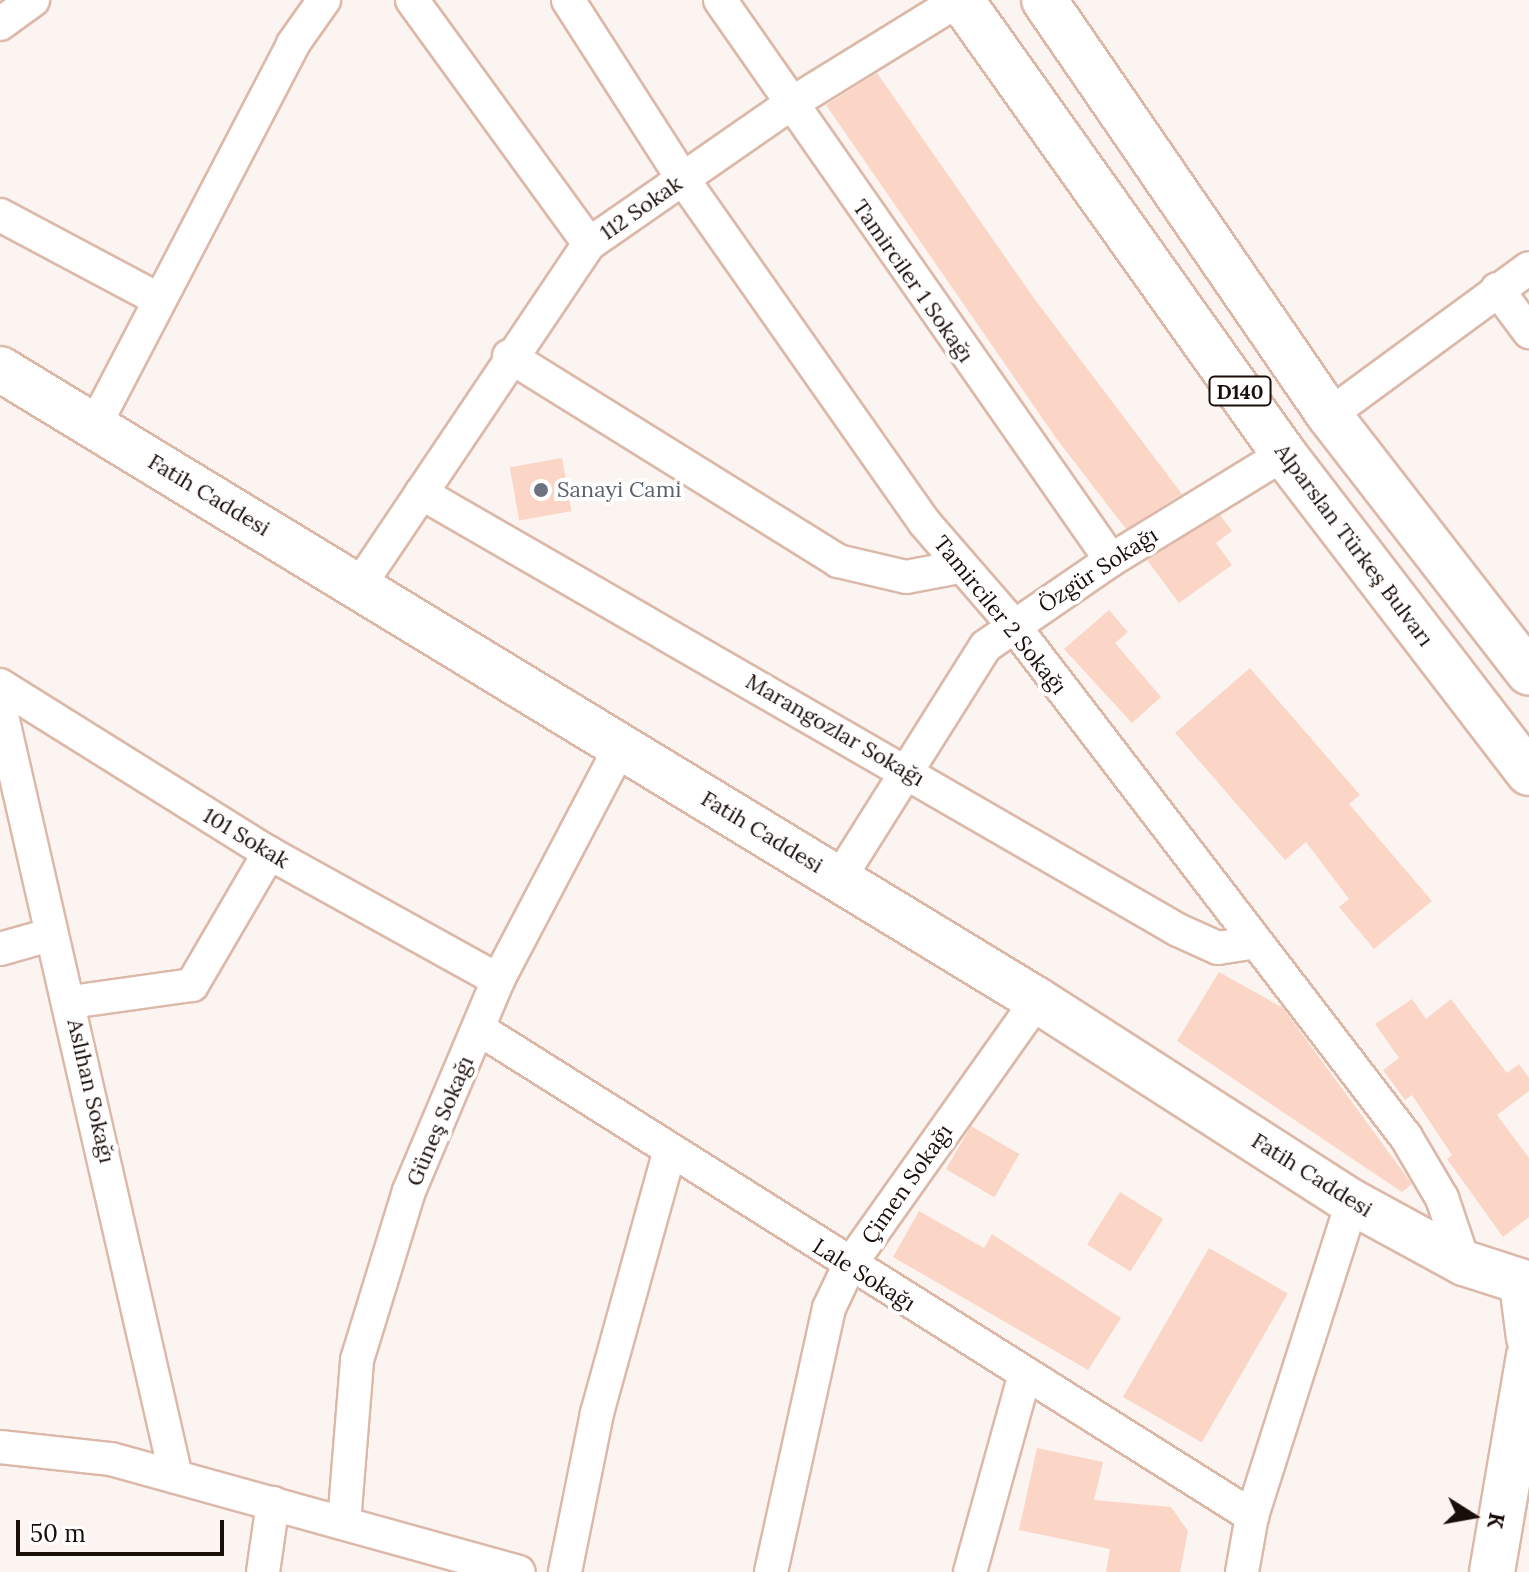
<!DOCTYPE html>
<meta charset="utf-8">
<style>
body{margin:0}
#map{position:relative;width:1529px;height:1572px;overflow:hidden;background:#fbf4f1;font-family:Lora,serif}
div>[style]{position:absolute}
.building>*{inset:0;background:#fbd6c7;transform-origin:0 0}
.roads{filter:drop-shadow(2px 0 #dcb8a9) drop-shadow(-2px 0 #dcb8a9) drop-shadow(0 2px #dcb8a9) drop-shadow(0 -2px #dcb8a9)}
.street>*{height:32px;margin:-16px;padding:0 16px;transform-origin:16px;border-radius:16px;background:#fff}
.secondary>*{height:44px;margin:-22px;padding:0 22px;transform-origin:22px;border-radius:22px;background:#fff}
.highway>*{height:44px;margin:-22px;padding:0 22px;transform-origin:22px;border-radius:22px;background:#fff}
.dots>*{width:22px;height:22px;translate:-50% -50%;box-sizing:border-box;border:4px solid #fff;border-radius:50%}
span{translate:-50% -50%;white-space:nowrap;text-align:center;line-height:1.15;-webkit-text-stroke:8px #fff;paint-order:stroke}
.shield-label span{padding:2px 6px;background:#fff;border:2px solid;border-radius:6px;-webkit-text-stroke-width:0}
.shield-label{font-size:20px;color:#1a0e09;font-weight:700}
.street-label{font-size:22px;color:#1a0e09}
.worship-label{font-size:22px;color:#5b616d}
.left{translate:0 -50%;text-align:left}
.north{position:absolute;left:1433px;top:1476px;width:80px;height:80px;-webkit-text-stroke:6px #fff;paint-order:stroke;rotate:101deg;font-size:22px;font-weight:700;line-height:32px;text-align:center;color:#1a0e09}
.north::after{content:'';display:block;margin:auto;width:28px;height:36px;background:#1a0e09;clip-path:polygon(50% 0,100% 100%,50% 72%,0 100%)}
.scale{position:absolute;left:16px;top:1520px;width:208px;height:36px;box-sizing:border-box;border:4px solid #1a0e09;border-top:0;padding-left:10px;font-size:24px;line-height:28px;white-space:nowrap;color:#1a0e09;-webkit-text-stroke:6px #fff;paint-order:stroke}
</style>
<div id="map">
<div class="building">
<div style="clip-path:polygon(877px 73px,1033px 297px,1182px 494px,1126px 529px,1056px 438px,826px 105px)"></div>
<div style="left:562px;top:458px;width:54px;height:53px;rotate:80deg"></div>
<div style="clip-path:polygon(1220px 515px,1232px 531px,1216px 543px,1232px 565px,1179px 603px,1147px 560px)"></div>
<div style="clip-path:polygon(1109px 610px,1128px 632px,1115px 643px,1161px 697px,1132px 723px,1064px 649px)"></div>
<div style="clip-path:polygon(1250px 668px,1360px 795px,1349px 804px,1432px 901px,1374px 949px,1339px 907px,1349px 899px,1306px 842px,1285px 860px,1175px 733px)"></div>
<div style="clip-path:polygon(1219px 972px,1283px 1008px,1412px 1184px,1402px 1192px,1177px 1041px)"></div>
<div style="clip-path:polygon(1412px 999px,1426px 1019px,1451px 999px,1507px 1073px,1519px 1064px,1529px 1078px,1529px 1091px,1497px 1115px,1529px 1158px,1529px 1217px,1503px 1237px,1447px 1159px,1452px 1155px,1412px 1095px,1405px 1100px,1383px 1070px,1399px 1058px,1375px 1024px)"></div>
<div style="left:971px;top:1126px;width:56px;height:50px;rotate:30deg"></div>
<div style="left:1120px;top:1192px;width:51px;height:62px;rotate:32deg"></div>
<div style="clip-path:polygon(919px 1211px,984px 1248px,992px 1234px,1121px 1318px,1088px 1370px,893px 1257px)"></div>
<div style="left:1209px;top:1248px;width:91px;height:172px;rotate:30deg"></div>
<div style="clip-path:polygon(1037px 1448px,1103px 1462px,1094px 1500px,1171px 1507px,1188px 1531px,1180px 1572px,1106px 1572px,1110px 1549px,1019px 1530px)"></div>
</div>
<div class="roads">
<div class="street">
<div style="left:412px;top:0;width:301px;rotate:54deg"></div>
<div style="left:568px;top:0;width:213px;rotate:57.3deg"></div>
<div style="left:683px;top:179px;width:419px;rotate:54.9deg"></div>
<div style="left:924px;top:522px;width:138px;rotate:49.1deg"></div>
<div style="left:1014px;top:626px;width:644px;rotate:52.51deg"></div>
<div style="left:1406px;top:1137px;width:71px;rotate:59.5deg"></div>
<div style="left:1442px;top:1198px;width:69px;rotate:71.3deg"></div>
<div style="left:720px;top:0;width:683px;rotate:55.08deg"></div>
<div style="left:0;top:24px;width:41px;rotate:-36deg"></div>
<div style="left:0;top:215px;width:179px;rotate:28deg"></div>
<div style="left:1497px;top:289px;width:54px;rotate:53.3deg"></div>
<div style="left:509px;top:356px;width:388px;rotate:31.9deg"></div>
<div style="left:838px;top:561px;width:70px;rotate:13.2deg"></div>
<div style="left:906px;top:577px;width:54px;rotate:-10.7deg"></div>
<div style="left:1329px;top:415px;width:248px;rotate:-36.3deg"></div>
<div style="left:95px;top:425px;width:429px;rotate:-62.5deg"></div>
<div style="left:293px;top:44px;width:54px;rotate:-54.8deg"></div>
<div style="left:421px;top:493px;width:874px;rotate:30deg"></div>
<div style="left:1178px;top:930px;width:44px;rotate:24.2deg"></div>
<div style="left:1218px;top:948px;width:36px;rotate:-9deg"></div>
<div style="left:359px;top:586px;width:412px;rotate:-56.1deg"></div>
<div style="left:589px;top:244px;width:244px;rotate:-34.8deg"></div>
<div style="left:789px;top:105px;width:200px;rotate:-31.7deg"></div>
<div style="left:0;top:685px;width:317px;rotate:32deg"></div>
<div style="left:269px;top:853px;width:262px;rotate:29deg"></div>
<div style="left:0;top:707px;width:790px;rotate:77.12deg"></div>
<div style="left:839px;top:879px;width:275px;rotate:-57.8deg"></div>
<div style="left:986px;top:646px;width:152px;rotate:-34.5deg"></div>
<div style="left:1111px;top:560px;width:203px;rotate:-31.5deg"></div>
<div style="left:0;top:949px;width:51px;rotate:-15.9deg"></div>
<div style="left:71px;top:1002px;width:122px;rotate:-8deg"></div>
<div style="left:192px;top:985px;width:153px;rotate:-59.7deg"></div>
<div style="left:479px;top:1029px;width:914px;rotate:32.21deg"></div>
<div style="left:0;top:1447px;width:112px;rotate:6.2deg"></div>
<div style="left:111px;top:1459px;width:423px;rotate:15.5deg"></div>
<div style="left:344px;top:1523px;width:164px;rotate:-85.4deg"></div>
<div style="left:357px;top:1360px;width:177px;rotate:-72.9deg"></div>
<div style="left:409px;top:1191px;width:229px;rotate:-67.1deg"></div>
<div style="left:498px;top:980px;width:264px;rotate:-62.3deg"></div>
<div style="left:263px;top:1572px;width:70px;rotate:-81.8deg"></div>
<div style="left:565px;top:1572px;width:162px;rotate:-78.6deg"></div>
<div style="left:597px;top:1413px;width:269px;rotate:-74.5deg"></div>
<div style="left:771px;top:1572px;width:270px;rotate:-77.6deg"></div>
<div style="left:829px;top:1308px;width:47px;rotate:-64.5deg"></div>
<div style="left:849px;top:1266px;width:326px;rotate:-54.7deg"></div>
<div style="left:970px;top:1572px;width:205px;rotate:-74.5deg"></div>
<div style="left:1242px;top:1572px;width:57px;rotate:-79.9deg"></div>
<div style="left:1252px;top:1516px;width:330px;rotate:-72.3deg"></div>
</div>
<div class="secondary">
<div style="left:0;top:369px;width:1214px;rotate:31.32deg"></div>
<div style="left:1037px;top:1000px;width:374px;rotate:32.7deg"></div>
<div style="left:1352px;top:1202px;width:128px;rotate:28.6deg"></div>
<div style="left:1464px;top:1263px;width:68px;rotate:17.9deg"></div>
<div style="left:1522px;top:1284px;width:54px;rotate:82.6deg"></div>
<div style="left:1492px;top:1572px;width:219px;rotate:-80.3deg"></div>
</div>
<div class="highway">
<div style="left:961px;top:0;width:557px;rotate:54.57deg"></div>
<div style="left:1284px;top:454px;width:402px;rotate:52.5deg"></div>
<div style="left:1044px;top:0;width:503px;rotate:55.52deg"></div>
<div style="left:1329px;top:415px;width:326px;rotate:52.2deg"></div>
</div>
</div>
<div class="dots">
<div style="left:541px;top:490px;background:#6b7280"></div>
</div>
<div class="shield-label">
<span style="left:1240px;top:391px">D140</span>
</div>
<div class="street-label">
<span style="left:641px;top:208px;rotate:-35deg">112 Sokak</span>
<span style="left:913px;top:281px;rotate:55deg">Tamirciler 1 Sokağı</span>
<span style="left:209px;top:495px;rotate:31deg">Fatih Caddesi</span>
<span style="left:1354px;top:545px;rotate:53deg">Alparslan Türkeş Bulvarı</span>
<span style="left:1098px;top:570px;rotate:-33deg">Özgür Sokağı</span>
<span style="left:1000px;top:615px;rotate:51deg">Tamirciler 2 Sokağı</span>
<span style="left:835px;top:730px;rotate:30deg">Marangozlar Sokağı</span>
<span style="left:762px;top:832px;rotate:31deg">Fatih Caddesi</span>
<span style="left:246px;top:838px;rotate:31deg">101 Sokak</span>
<span style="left:91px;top:1091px;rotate:77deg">Aslıhan Sokağı</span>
<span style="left:440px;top:1121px;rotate:-67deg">Güneş Sokağı</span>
<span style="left:1312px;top:1175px;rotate:32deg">Fatih Caddesi</span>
<span style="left:907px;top:1184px;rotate:-55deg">Çimen Sokağı</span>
<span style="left:864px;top:1275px;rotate:32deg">Lale Sokağı</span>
</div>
<div class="worship-label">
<span class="left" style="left:557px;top:490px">Sanayi Cami</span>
</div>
<div class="north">K</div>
<div class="scale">50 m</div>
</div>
